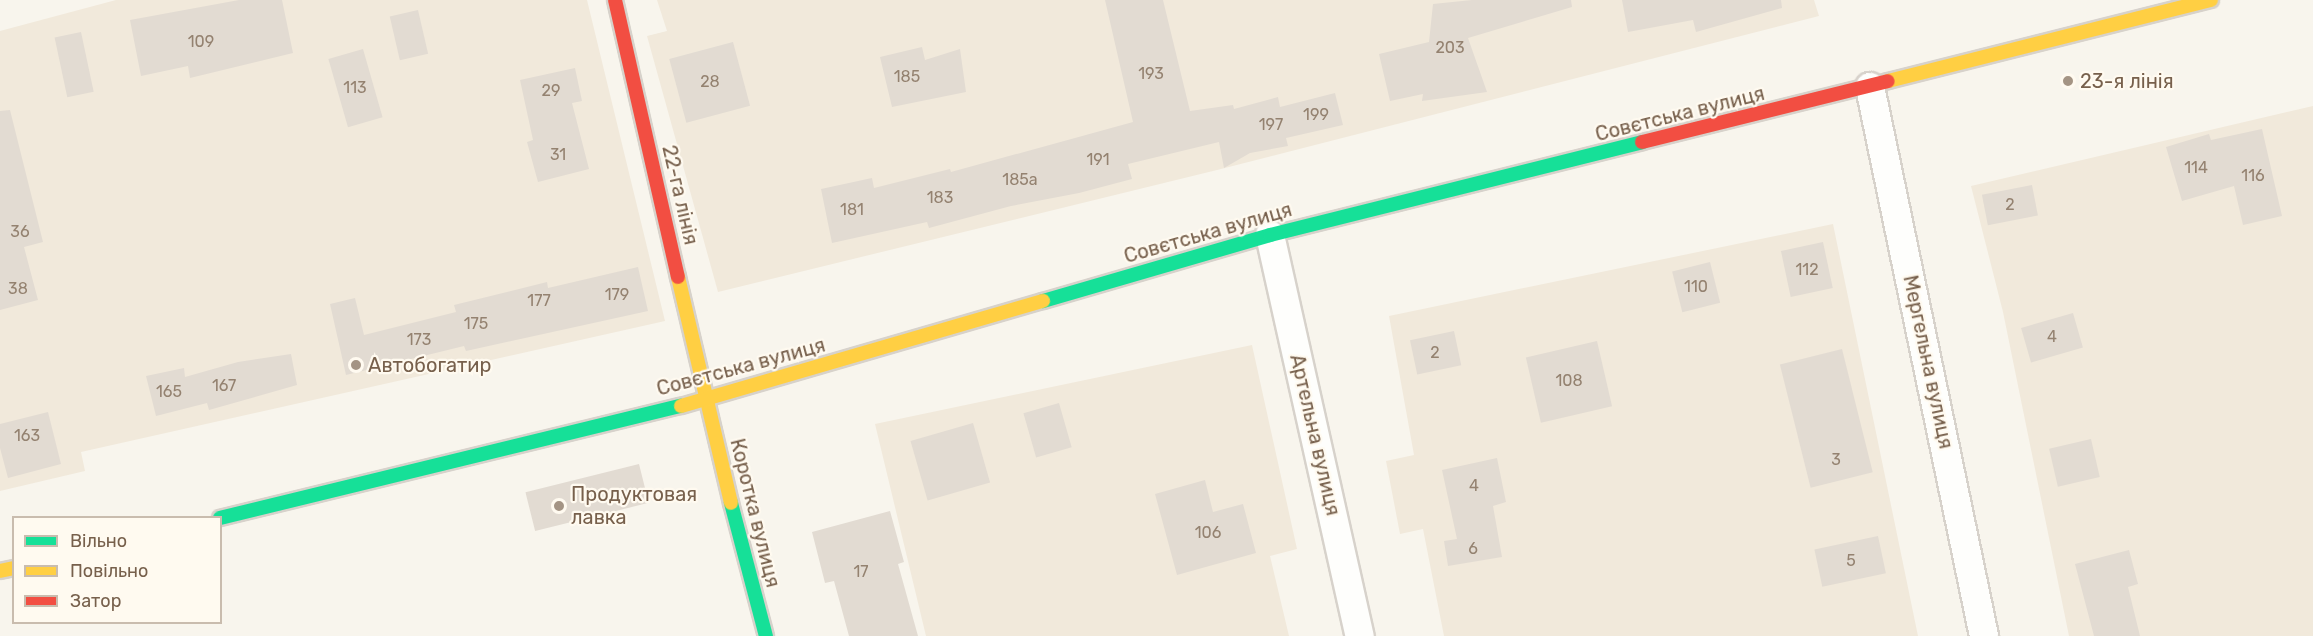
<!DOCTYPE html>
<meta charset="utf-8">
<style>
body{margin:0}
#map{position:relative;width:2313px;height:636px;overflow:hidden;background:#f8f5ed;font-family:Rubik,sans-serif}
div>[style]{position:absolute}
.residential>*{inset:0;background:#f1e9db}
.building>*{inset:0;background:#e2dbd2;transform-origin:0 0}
.roads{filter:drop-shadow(2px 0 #d7d2cb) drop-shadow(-2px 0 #d7d2cb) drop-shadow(0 2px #d7d2cb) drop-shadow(0 -2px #d7d2cb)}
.street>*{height:28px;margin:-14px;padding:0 14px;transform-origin:14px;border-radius:14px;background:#fefefc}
.fast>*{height:14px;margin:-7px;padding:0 7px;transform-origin:7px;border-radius:7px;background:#16e098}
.slow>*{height:14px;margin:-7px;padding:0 7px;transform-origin:7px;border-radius:7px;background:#ffcf43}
.jam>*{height:14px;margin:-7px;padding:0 7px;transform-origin:7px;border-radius:7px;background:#f24e42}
.dots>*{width:16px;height:16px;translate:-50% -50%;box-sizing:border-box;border:3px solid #fffaf0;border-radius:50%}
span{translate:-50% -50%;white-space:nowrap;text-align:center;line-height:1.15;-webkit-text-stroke:4.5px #fffaf0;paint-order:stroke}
.number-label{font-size:16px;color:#948270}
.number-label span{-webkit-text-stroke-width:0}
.poi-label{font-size:20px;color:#77604c}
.left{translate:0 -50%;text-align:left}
.street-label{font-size:20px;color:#77604c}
.legend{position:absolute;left:12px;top:516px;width:210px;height:108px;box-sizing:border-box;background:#fffaf0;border:2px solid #c9bcae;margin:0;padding:8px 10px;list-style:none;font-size:18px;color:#77604c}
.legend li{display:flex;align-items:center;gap:12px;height:30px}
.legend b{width:30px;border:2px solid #c9bcae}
</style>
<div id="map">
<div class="residential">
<div style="clip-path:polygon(116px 0,587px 0,665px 321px,81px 452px,85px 471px,0 491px,0 31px)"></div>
<div style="clip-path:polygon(657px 0,1814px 0,1819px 16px,1217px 170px,718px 292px,647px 36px,667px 31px)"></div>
<div style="clip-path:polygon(2313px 106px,2313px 636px,2069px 636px,2003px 312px,1971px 186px)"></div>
<div style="clip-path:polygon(1833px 224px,1918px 636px,1444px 636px,1423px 529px,1400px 534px,1386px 461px,1414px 455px,1389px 316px)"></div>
<div style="clip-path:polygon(1252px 345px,1297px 549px,1270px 556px,1289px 636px,926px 636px,875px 424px)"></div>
</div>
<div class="building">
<div style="clip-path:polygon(239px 0,282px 0,293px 53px,190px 78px,188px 66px,141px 76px,130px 20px)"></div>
<div style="clip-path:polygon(1105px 0,1163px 0,1190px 111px,1233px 105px,1234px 109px,1278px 97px,1280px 107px,1335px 93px,1343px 125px,1286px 138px,1288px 146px,1250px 153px,1224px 168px,1219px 142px,1128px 164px,1132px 179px,1079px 193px,1011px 206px,929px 228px,927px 222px,832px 243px,821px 189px,872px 178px,874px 188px,950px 169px,951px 172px,1133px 122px)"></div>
<div style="clip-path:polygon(1472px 0,1571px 0,1572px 7px,1468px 38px,1487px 92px,1422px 101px,1423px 94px,1390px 101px,1379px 54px,1429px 42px,1433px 4px)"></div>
<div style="clip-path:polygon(1622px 0,1781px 0,1782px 8px,1696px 32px,1693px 20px,1628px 32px)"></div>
<div style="left:418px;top:10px;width:45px;height:29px;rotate:77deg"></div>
<div style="left:81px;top:32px;width:61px;height:27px;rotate:78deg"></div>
<div style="left:733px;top:42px;width:66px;height:66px;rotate:75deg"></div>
<div style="clip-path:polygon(922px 47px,925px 60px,960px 49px,966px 92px,892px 107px,880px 57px)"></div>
<div style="left:363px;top:49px;width:71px;height:36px;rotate:74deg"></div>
<div style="clip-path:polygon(575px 68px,582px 101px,572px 103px,589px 169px,538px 182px,527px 142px,533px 140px,520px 80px)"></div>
<div style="clip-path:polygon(10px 110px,43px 242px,24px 247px,38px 300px,0 310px,0 111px)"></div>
<div style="clip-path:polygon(2262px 129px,2282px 216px,2243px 225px,2234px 186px,2182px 201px,2166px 147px,2209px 134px,2211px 140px)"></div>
<div style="left:2032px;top:185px;width:31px;height:51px;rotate:79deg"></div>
<div style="left:1823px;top:242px;width:47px;height:43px;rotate:78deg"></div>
<div style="left:1710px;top:262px;width:42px;height:39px;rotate:76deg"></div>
<div style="clip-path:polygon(638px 267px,648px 311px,466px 351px,464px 346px,346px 375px,330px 304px,355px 298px,364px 335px,456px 312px,454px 305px,547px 282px,548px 288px)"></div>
<div style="left:2073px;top:313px;width:36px;height:54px;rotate:74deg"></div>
<div style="left:1454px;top:331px;width:35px;height:45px;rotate:78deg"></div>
<div style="left:1597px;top:341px;width:67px;height:73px;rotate:77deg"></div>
<div style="left:1842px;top:349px;width:127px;height:64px;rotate:76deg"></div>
<div style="clip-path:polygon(291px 354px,297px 385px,209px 410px,207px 403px,156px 416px,146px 376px,184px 368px,185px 377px,238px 362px)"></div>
<div style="left:1059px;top:403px;width:46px;height:37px;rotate:74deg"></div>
<div style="clip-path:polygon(48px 412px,61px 464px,8px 478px,0 448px,0 424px)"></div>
<div style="left:973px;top:423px;width:62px;height:65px;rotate:74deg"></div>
<div style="left:2091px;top:439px;width:39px;height:43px;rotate:77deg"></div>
<div style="clip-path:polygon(1497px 458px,1506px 502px,1493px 506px,1502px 557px,1448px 566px,1444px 541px,1457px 539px,1442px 470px)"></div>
<div style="left:639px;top:464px;width:40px;height:117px;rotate:76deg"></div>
<div style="clip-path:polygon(1205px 480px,1213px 512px,1243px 504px,1256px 553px,1177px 575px,1155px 494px)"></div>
<div style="clip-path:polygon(890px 511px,904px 562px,898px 564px,918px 636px,849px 636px,834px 581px,825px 583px,812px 532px)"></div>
<div style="left:1878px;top:536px;width:38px;height:65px;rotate:78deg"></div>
<div style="clip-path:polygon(2129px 550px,2138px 584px,2128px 587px,2140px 636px,2094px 636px,2075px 564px)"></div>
</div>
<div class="roads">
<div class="street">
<div style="left:1870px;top:87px;width:561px;rotate:78.27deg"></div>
<div style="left:1270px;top:235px;width:411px;rotate:77.4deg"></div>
</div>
<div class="fast">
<div style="left:1043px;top:301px;width:236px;rotate:-16.2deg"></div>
<div style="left:1270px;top:235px;width:383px;rotate:-14deg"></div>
<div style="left:731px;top:503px;width:138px;rotate:75.3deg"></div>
<div style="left:220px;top:518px;width:474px;rotate:-13.7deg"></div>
</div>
<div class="slow">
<div style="left:1888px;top:81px;width:333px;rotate:-14.1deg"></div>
<div style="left:678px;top:277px;width:232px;rotate:76.8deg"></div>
<div style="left:681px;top:406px;width:377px;rotate:-16.2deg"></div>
<div style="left:0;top:571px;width:14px;rotate:-12deg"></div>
</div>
<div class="jam">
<div style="left:615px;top:0;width:284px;rotate:77.2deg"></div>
<div style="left:1642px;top:142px;width:253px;rotate:-13.9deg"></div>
</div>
</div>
<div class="dots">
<div style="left:2068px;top:81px;background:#a49484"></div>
<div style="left:356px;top:365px;background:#a49484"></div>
<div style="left:559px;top:506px;background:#a49484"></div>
</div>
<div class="number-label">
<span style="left:201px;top:42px">109</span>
<span style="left:1450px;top:48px">203</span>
<span style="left:1151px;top:74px">193</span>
<span style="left:907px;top:77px">185</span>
<span style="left:710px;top:82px">28</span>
<span style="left:355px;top:88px">113</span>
<span style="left:551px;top:91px">29</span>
<span style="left:1316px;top:115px">199</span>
<span style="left:1271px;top:125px">197</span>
<span style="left:558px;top:155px">31</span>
<span style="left:1098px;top:160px">191</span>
<span style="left:2196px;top:168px">114</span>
<span style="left:2253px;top:176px">116</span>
<span style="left:1020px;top:180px">185а</span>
<span style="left:940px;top:198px">183</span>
<span style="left:2010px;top:205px">2</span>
<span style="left:852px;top:210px">181</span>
<span style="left:20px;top:232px">36</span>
<span style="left:1807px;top:270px">112</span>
<span style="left:1696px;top:287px">110</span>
<span style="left:18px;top:289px">38</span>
<span style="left:617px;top:295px">179</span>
<span style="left:539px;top:301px">177</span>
<span style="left:476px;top:324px">175</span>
<span style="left:2052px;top:337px">4</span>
<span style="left:419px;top:340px">173</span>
<span style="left:1435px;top:353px">2</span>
<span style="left:1569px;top:381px">108</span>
<span style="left:224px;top:386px">167</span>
<span style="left:169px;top:392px">165</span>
<span style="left:27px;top:436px">163</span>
<span style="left:1836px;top:460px">3</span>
<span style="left:1474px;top:486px">4</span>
<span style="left:1208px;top:533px">106</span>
<span style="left:1473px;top:549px">6</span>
<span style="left:1851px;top:561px">5</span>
<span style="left:861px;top:572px">17</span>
</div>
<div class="poi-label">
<span class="left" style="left:2080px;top:81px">23-я лінія</span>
<span class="left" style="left:368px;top:365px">Автобогатир</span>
<span class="left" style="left:571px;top:506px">Продуктовая<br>лавка</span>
</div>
<div class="street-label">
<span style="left:1680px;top:114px;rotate:-14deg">Совєтська вулиця</span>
<span style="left:680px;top:195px;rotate:77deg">22-га лінія</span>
<span style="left:1208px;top:233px;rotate:-16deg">Совєтська вулиця</span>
<span style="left:1928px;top:362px;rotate:78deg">Мергельна вулиця</span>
<span style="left:741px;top:367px;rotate:-15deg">Совєтська вулиця</span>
<span style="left:1315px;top:435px;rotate:77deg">Артельна вулиця</span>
<span style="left:755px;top:513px;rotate:76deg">Коротка вулиця</span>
</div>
<ul class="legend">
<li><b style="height:8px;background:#16e098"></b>Вільно</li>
<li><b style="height:8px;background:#ffcf43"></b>Повільно</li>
<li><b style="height:8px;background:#f24e42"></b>Затор</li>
</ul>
</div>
